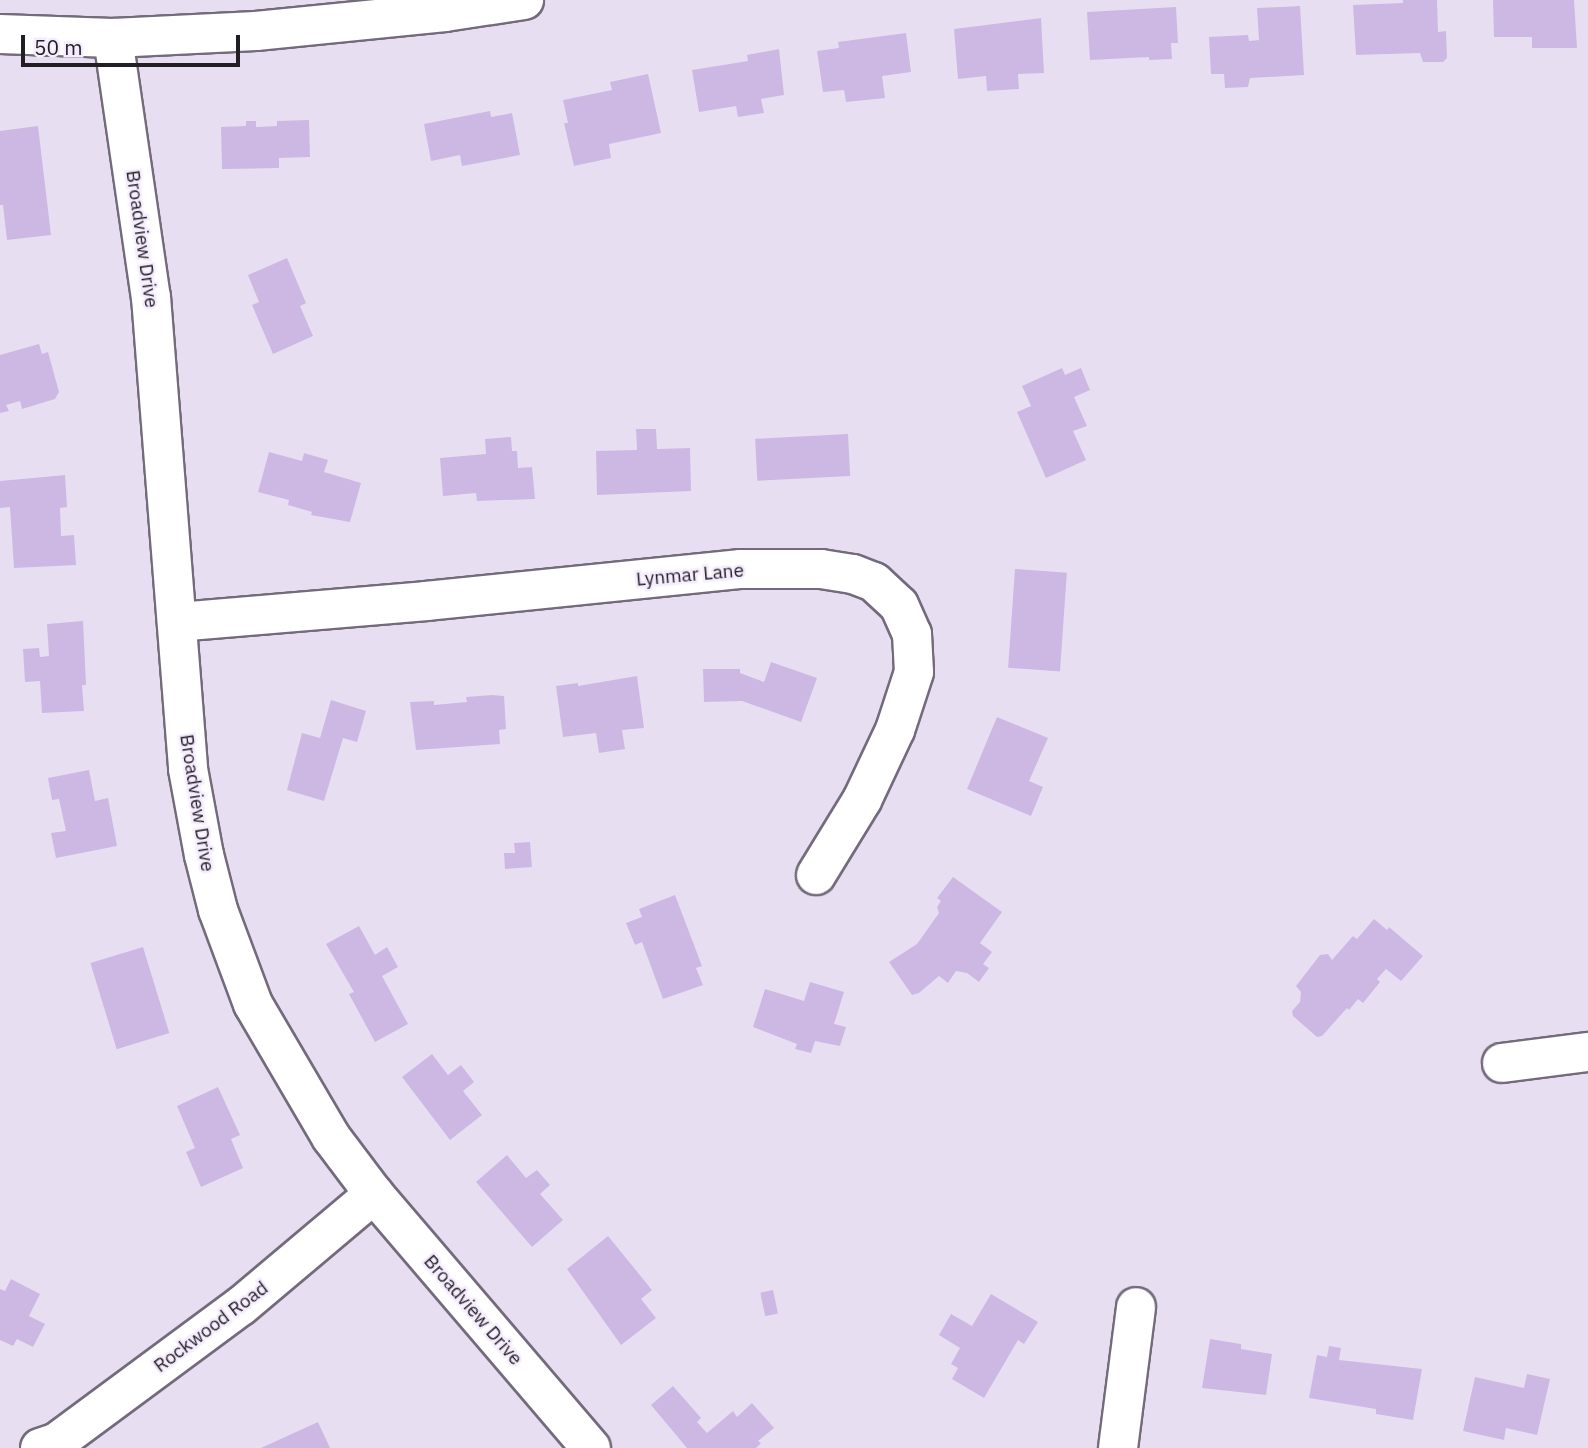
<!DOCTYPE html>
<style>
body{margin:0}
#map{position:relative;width:1588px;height:1448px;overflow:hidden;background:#e7dff1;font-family:"IBM Plex Sans",sans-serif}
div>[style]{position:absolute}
.building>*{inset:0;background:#cdb8e4;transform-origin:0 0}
.roads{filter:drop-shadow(2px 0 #736b7b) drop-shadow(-2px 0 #736b7b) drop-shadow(0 2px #736b7b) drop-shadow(0 -2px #736b7b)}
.minor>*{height:38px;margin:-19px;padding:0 19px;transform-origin:19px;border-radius:19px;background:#fff}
span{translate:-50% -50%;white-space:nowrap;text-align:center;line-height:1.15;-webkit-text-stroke:5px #f5ecfe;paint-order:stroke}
.street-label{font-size:19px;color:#211e24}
.scale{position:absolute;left:21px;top:35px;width:219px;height:32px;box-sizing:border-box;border:4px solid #211e24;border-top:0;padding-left:9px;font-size:21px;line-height:24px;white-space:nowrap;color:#211e24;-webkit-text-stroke:5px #f5ecfe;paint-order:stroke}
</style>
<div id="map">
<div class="building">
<div style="clip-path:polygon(1403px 0,1437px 0,1438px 32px,1446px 31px,1447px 58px,1443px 62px,1423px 62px,1420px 53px,1356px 55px,1353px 5px,1403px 3px)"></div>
<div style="clip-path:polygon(1493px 0,1574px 0,1577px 48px,1532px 48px,1532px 37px,1494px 37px)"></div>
<div style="clip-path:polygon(1300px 6px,1304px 75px,1250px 78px,1248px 87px,1225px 88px,1224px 74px,1211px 74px,1209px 37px,1248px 35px,1249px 41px,1259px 40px,1257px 8px)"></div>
<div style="clip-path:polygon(1176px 7px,1178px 43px,1171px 43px,1172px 59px,1149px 60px,1149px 57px,1090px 60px,1087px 12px)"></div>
<div style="clip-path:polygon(1041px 18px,1044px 73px,1018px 74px,1019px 89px,987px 91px,986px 76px,958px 79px,954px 29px)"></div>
<div style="clip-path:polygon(906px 33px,911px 72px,882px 76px,885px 98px,846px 102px,844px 90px,823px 92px,817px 51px,839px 48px,838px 42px)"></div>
<div style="clip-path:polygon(779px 49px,784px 95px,761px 99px,764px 113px,738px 117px,736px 106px,699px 112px,692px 70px,748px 61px,747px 55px)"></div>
<div style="clip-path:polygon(648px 74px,661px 133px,609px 144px,611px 158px,574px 166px,564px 123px,568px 123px,563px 100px,612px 90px,610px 82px)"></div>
<div style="clip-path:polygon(490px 111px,491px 117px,512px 113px,520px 155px,462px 166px,460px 155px,431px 161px,424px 124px)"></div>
<div style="clip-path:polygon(309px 120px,310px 157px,279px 158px,279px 168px,222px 169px,221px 127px,246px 126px,246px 121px,256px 121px,256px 127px,277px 126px,277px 121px)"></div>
<div style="clip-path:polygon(38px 126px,51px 235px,7px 240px,3px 205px,0 205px,0 131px)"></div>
<div style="clip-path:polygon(287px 258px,306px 303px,300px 306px,313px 336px,273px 354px,252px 305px,259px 302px,248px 275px)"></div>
<div style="clip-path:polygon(39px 344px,42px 354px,48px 352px,59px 392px,55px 399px,22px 409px,20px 401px,6px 405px,9px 411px,0 413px,0 355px)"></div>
<div style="clip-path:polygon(1062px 368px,1065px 375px,1081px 368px,1090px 390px,1074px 397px,1087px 426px,1073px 431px,1086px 460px,1046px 478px,1017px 412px,1031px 406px,1022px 386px)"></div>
<div style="clip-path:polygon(636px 429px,656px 429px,657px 449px,690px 448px,691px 491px,597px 495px,596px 451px,637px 450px)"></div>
<div style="left:848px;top:434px;width:42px;height:93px;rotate:87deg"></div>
<div style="clip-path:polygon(511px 437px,512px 451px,517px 451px,518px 468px,532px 467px,535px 499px,477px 501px,476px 493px,443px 496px,440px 458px,486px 454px,485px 439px)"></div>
<div style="clip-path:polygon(269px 452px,302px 461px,304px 453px,328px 460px,324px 472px,361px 483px,350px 522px,311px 515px,312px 512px,288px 505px,289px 500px,258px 492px)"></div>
<div style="clip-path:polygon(65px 475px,67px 507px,60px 508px,61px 536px,74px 535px,76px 565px,14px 568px,10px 507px,0 508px,0 481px)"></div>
<div style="left:1015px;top:569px;width:52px;height:99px;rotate:4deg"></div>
<div style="clip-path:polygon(83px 621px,86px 685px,82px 685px,84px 711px,42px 713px,40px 681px,25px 682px,23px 649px,39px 648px,40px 657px,49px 656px,47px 624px)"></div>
<div style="clip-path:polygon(771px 662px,817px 678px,801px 722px,742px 701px,704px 702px,703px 669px,740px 669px,740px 673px,764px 682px)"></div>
<div style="clip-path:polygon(637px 676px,644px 728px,622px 730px,625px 749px,599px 753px,596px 733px,563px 737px,556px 686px,578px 683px,578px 686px)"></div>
<div style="clip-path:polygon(492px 695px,504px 696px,506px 729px,499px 730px,500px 744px,416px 750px,410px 702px,434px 701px,434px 705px,467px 702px,466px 697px)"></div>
<div style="clip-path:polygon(331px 700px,366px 711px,357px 742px,343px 738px,324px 801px,287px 790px,302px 733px,320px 738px)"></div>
<div style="clip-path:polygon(997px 717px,1048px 738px,1029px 781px,1043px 787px,1031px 816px,967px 789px)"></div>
<div style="clip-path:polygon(89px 770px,95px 801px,108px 798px,117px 846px,56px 858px,51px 833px,66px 831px,59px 799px,52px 800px,48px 778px)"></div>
<div style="clip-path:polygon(530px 842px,532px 867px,505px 869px,504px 853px,515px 853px,514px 843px)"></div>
<div style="clip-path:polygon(953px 877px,1002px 912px,980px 943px,992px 952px,983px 964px,989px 968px,979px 982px,967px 973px,956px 971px,948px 983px,939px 976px,919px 993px,912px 995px,889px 962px,917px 944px,939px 913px,937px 907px,941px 901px,937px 898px)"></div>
<div style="clip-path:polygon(675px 895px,702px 966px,696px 968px,703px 985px,663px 999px,642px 942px,635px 945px,626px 923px,642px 917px,639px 909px)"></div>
<div style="clip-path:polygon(1374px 919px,1387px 930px,1389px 927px,1423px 956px,1401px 981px,1386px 969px,1377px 979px,1380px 982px,1363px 1003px,1358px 999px,1349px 1010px,1347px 1008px,1322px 1036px,1317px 1037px,1293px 1016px,1292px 1011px,1300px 1002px,1301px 992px,1296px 986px,1320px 955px,1328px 954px,1332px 960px,1353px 936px,1357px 939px)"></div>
<div style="clip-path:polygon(359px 926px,375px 955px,387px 947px,398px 967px,382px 976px,408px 1024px,375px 1042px,349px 994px,354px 992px,326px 944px)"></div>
<div style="left:143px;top:947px;width:90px;height:55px;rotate:73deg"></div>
<div style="clip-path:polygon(810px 982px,844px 992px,834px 1024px,846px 1027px,840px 1046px,815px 1041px,811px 1053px,795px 1049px,797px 1044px,753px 1027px,765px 989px,804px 1001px)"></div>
<div style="clip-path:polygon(432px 1054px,448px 1075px,461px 1065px,474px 1082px,463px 1091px,482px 1115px,450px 1140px,402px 1077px)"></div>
<div style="clip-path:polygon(218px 1087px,240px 1135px,231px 1139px,243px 1168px,201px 1187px,186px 1152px,195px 1148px,177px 1106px)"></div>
<div style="clip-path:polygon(507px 1155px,526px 1178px,537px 1170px,550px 1185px,540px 1194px,563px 1220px,532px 1247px,476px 1182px)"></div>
<div style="clip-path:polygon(608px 1236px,652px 1290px,641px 1299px,656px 1318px,621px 1345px,567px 1269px)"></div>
<div style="clip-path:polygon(11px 1279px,40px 1294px,29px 1316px,45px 1324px,33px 1347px,17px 1339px,13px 1346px,0 1340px,0 1289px,5px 1291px)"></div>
<div style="left:773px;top:1290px;width:24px;height:13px;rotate:78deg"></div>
<div style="clip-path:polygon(991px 1294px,1038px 1322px,1024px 1344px,1018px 1340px,984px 1398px,952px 1379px,958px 1368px,951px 1364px,960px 1348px,939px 1335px,951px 1314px,972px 1326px)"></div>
<div style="clip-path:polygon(1210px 1339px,1241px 1344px,1241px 1349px,1272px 1354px,1266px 1395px,1202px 1388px)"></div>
<div style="clip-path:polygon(1329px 1346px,1341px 1348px,1339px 1360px,1422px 1369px,1413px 1420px,1376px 1414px,1376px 1409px,1309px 1398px,1317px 1355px,1327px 1357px)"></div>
<div style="clip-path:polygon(1527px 1374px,1550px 1379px,1537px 1435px,1506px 1428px,1504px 1440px,1463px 1431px,1475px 1377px,1524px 1388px)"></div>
<div style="clip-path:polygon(673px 1386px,701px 1418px,697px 1422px,707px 1433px,733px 1411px,737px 1417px,752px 1403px,774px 1428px,758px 1441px,761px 1443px,756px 1448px,687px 1448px,651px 1405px)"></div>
<div style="clip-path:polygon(318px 1422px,330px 1448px,261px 1448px)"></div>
</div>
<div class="roads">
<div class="minor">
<div style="left:0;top:34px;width:113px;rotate:2deg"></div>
<div style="left:113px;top:38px;width:143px;rotate:-2.8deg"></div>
<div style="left:256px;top:31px;width:190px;rotate:-5.7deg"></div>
<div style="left:445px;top:12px;width:80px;rotate:-8.6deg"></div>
<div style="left:113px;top:38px;width:262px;rotate:81.7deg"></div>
<div style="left:151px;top:297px;width:473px;rotate:85.5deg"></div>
<div style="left:188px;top:769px;width:87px;rotate:79.5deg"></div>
<div style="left:204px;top:855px;width:57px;rotate:75.7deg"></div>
<div style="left:218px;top:910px;width:100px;rotate:69.6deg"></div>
<div style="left:253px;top:1004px;width:154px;rotate:59.6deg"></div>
<div style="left:331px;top:1137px;width:71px;rotate:53deg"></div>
<div style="left:374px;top:1194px;width:334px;rotate:49.5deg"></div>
<div style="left:177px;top:622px;width:250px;rotate:-4.8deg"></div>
<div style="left:426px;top:601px;width:317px;rotate:-5.8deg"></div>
<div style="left:741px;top:569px;width:80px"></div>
<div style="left:821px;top:569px;width:32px;rotate:9deg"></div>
<div style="left:853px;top:574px;width:22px;rotate:21deg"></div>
<div style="left:874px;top:582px;width:34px;rotate:43deg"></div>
<div style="left:899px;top:605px;width:32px;rotate:66deg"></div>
<div style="left:912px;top:634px;width:38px;rotate:87deg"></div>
<div style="left:914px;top:672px;width:61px;rotate:108.1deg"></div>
<div style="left:895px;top:730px;width:77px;rotate:115.2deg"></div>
<div style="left:862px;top:800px;width:88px;rotate:121.5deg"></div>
<div style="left:1502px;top:1063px;width:87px;rotate:-7.3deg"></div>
<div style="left:40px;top:1448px;width:18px;rotate:-19deg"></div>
<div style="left:57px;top:1442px;width:229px;rotate:-36.5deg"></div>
<div style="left:241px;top:1306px;width:174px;rotate:-40.1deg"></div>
<div style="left:1118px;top:1448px;width:142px;rotate:-82.7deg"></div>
</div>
</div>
<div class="street-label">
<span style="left:142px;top:239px;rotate:82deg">Broadview Drive</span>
<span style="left:690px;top:575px;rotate:-5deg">Lynmar Lane</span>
<span style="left:197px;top:803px;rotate:81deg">Broadview Drive</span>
<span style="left:473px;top:1310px;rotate:49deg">Broadview Drive</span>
<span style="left:211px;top:1327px;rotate:-37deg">Rockwood Road</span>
</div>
<div class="scale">50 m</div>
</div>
